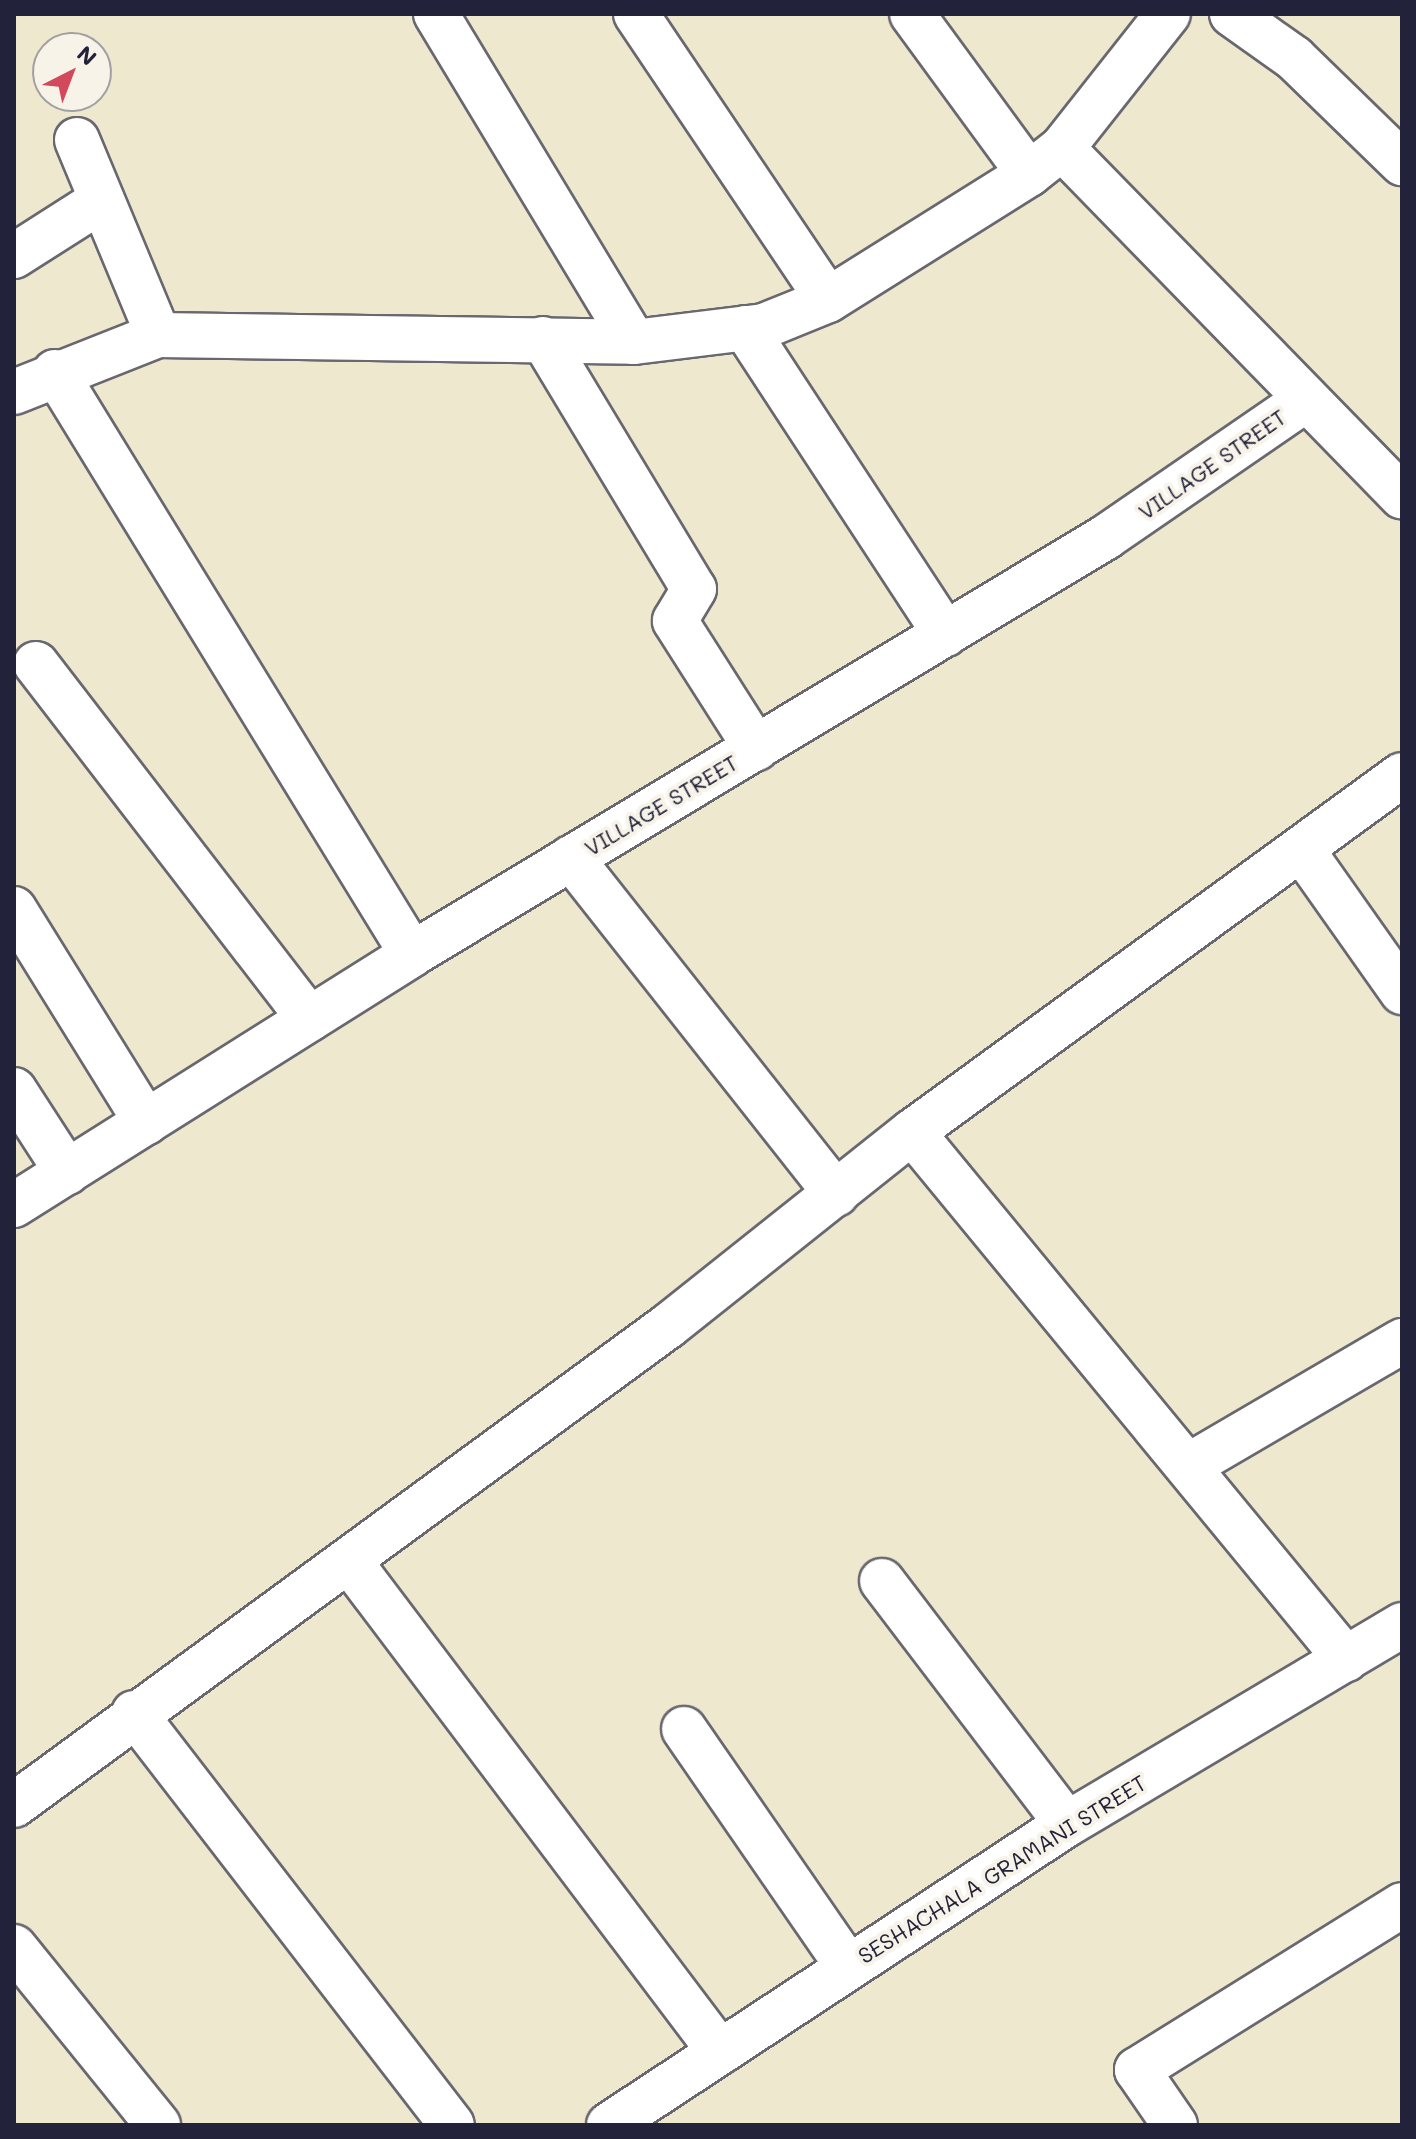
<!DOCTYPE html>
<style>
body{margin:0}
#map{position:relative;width:1416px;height:2139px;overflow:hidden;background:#eee8cf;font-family:Mali,sans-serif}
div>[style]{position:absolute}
.roads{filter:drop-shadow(2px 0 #69676f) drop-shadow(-2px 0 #69676f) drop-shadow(0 2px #69676f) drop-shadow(0 -2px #69676f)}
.minor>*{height:44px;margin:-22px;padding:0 22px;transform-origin:22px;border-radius:22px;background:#fff}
span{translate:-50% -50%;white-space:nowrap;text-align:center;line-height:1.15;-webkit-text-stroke:8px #f7f3e8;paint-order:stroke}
.street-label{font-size:22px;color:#22223b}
.frame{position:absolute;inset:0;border:16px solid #22223b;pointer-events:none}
.north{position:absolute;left:32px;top:32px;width:80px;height:80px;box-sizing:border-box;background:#f7f3e8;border:2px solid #a29fa3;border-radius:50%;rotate:42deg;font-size:22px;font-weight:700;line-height:32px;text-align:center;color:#22223b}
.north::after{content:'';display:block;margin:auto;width:28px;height:36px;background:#d1495b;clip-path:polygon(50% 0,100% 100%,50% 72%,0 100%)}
</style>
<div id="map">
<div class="roads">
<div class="minor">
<div style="left:436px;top:14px;width:383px;rotate:58.9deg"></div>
<div style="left:636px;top:14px;width:344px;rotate:56.1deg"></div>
<div style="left:912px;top:14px;width:198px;rotate:53.8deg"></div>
<div style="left:1232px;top:14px;width:76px;rotate:35.4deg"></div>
<div style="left:1294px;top:58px;width:151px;rotate:44.2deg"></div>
<div style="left:77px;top:140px;width:211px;rotate:67.4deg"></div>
<div style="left:1062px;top:148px;width:487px;rotate:45.7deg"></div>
<div style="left:14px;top:256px;width:104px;rotate:-32.5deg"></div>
<div style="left:745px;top:328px;width:366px;rotate:56.8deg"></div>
<div style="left:543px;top:339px;width:292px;rotate:58.9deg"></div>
<div style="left:694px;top:589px;width:37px;rotate:121deg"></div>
<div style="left:675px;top:621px;width:151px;rotate:57.5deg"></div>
<div style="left:55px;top:372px;width:683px;rotate:58.47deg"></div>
<div style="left:14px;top:392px;width:155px;rotate:-21.6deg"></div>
<div style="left:158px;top:335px;width:476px;rotate:0.8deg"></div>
<div style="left:634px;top:342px;width:131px;rotate:-7deg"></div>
<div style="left:764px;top:326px;width:69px;rotate:-22.1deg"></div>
<div style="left:828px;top:300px;width:237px;rotate:-32.1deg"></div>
<div style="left:1029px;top:174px;width:42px;rotate:-38.2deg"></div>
<div style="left:1062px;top:148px;width:171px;rotate:-51.7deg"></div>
<div style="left:36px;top:664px;width:448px;rotate:52.4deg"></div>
<div style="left:1302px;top:850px;width:174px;rotate:54.8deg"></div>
<div style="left:571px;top:858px;width:428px;rotate:51.7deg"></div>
<div style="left:14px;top:909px;width:251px;rotate:58.2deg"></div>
<div style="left:14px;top:1090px;width:98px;rotate:57.1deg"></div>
<div style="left:912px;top:1132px;width:683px;rotate:50.53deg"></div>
<div style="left:14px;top:1205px;width:471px;rotate:-32.2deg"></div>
<div style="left:412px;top:954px;width:810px;rotate:-31deg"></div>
<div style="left:1106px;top:537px;width:242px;rotate:-34.5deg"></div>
<div style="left:1190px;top:1465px;width:246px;rotate:-30.3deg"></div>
<div style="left:350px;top:1562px;width:614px;rotate:52.94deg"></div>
<div style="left:882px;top:1581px;width:305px;rotate:52.7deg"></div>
<div style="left:134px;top:1713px;width:520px;rotate:52.34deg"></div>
<div style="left:684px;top:1729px;width:289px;rotate:55.4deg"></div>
<div style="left:14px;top:1805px;width:811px;rotate:-36.22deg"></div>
<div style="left:668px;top:1326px;width:312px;rotate:-38.5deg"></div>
<div style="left:912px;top:1132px;width:606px;rotate:-36.08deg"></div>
<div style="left:14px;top:1947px;width:229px;rotate:51deg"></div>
<div style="left:609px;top:2125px;width:548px;rotate:-33.31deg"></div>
<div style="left:1067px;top:1824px;width:390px;rotate:-30.7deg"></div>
<div style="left:1175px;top:2125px;width:67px;rotate:-124.6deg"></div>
<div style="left:1137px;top:2070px;width:312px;rotate:-31.9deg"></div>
</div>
</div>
<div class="street-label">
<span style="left:1212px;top:464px;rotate:-35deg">VILLAGE STREET</span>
<span style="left:661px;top:805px;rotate:-31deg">VILLAGE STREET</span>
<span style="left:1002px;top:1869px;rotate:-32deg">SESHACHALA GRAMANI STREET</span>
</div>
<div class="frame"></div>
<div class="north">N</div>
</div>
